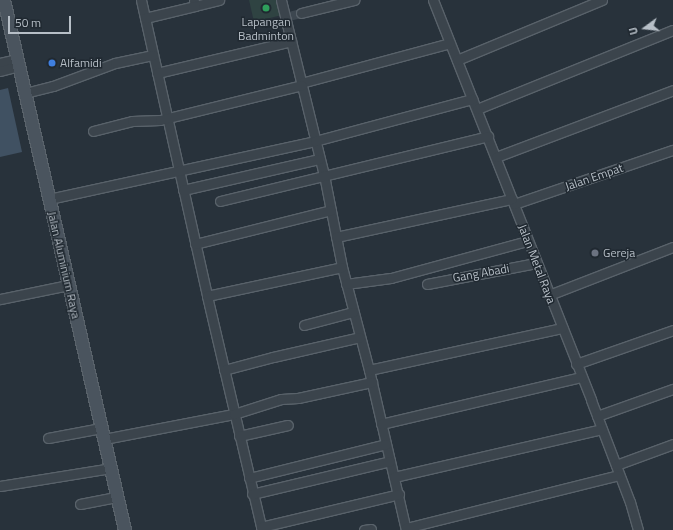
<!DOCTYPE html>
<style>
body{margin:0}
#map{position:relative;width:673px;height:530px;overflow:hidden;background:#28323b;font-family:"Titillium Web",sans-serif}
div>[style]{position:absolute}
.green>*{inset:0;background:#2f4342}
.water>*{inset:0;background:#405162}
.minor-tunnel>*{height:9px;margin-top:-4.5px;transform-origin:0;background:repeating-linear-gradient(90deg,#3d4750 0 9px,transparent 0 13.5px)}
.roads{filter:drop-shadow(1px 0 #59626a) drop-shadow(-1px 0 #59626a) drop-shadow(0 1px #59626a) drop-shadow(0 -1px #59626a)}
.minor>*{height:9px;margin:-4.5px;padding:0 4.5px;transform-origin:4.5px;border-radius:4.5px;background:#3b444c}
.secondary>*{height:12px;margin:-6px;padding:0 6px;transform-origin:6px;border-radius:6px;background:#4a545e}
.dots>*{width:11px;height:11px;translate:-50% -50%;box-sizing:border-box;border:2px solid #202931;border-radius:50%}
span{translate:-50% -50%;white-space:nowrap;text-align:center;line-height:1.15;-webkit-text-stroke:3px #202931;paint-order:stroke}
.poi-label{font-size:12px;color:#b7bfc7}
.left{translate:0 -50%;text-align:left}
.street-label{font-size:12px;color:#b7bfc7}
.north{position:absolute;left:625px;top:8px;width:40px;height:40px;-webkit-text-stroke:3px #202931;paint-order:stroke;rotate:255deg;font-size:11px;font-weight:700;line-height:16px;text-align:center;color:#b7bfc7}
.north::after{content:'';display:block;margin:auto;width:14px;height:18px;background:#b7bfc7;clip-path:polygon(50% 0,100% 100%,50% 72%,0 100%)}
.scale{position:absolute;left:8px;top:16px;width:63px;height:18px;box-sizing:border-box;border:2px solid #b7bfc7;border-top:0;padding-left:5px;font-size:12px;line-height:14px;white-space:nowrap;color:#b7bfc7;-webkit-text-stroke:3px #202931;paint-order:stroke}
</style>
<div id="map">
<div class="green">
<div style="clip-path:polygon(249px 0,279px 0,282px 15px,254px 22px)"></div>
</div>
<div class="water">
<div style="clip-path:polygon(8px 88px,22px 152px,0 157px,0 90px)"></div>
</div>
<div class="minor-tunnel">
<div style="left:289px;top:16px;width:12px;rotate:-14deg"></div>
</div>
<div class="roads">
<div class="minor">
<div style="left:141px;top:0;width:303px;rotate:77.4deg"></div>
<div style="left:207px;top:296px;width:240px;rotate:76.8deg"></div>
<div style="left:281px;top:0;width:180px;rotate:76.2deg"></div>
<div style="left:324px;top:175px;width:94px;rotate:78.9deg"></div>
<div style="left:342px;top:267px;width:106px;rotate:75.3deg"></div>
<div style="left:369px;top:370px;width:164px;rotate:77deg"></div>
<div style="left:433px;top:0;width:430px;rotate:68.4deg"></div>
<div style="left:591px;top:400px;width:109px;rotate:69.1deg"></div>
<div style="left:630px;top:502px;width:29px;rotate:74deg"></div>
<div style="left:194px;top:1px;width:5px;rotate:79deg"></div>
<div style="left:195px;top:6px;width:25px;rotate:-14deg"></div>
<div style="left:301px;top:13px;width:55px;rotate:-13.8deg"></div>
<div style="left:145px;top:18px;width:51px;rotate:-13.5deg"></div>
<div style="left:457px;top:60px;width:157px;rotate:-22.5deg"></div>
<div style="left:0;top:63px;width:17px;rotate:-13deg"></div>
<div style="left:0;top:71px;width:20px;rotate:-15deg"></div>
<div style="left:157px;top:73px;width:138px;rotate:-13.4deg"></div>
<div style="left:301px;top:83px;width:154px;rotate:-15deg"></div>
<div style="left:25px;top:93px;width:29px;rotate:-14deg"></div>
<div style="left:53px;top:86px;width:66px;rotate:-20.4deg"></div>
<div style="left:115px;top:63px;width:39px;rotate:-12deg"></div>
<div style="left:477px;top:109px;width:211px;rotate:-22deg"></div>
<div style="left:93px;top:131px;width:40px;rotate:-14.4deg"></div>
<div style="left:132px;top:121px;width:28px;rotate:-2deg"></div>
<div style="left:160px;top:120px;width:146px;rotate:-13.8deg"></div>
<div style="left:496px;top:157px;width:189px;rotate:-20.7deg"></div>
<div style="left:183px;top:190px;width:140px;rotate:-12.8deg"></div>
<div style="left:49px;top:199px;width:272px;rotate:-12.3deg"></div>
<div style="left:315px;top:141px;width:163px;rotate:-15deg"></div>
<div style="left:220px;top:201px;width:276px;rotate:-13.6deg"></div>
<div style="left:514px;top:204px;width:168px;rotate:-18.8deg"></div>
<div style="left:336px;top:237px;width:180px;rotate:-12.2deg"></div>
<div style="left:195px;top:244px;width:140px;rotate:-14deg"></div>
<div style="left:346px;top:284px;width:45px;rotate:-7.6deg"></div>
<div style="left:391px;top:278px;width:141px;rotate:-15.2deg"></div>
<div style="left:427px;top:284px;width:111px;rotate:-10.9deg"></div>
<div style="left:549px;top:295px;width:133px;rotate:-21.2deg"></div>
<div style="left:207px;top:296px;width:138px;rotate:-12.1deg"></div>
<div style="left:0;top:299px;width:69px;rotate:-11.6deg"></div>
<div style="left:304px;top:325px;width:51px;rotate:-14.9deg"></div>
<div style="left:576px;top:364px;width:103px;rotate:-19.3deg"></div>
<div style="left:224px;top:370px;width:51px;rotate:-14.9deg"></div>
<div style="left:273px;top:357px;width:89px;rotate:-12.9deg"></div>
<div style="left:369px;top:370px;width:198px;rotate:-12.3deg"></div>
<div style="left:597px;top:416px;width:81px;rotate:-19.6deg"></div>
<div style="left:381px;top:424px;width:206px;rotate:-13.2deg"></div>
<div style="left:239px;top:436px;width:50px;rotate:-12.7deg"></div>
<div style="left:48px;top:438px;width:54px;rotate:-10.7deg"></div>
<div style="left:104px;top:439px;width:132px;rotate:-10.9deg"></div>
<div style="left:234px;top:414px;width:49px;rotate:-17.7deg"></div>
<div style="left:281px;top:399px;width:17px;rotate:-3deg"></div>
<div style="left:298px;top:398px;width:76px;rotate:-12.2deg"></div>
<div style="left:616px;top:465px;width:61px;rotate:-20.2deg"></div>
<div style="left:394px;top:477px;width:213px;rotate:-13deg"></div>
<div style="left:249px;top:478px;width:141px;rotate:-13.9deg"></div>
<div style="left:0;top:486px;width:112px;rotate:-9.2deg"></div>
<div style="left:252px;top:494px;width:142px;rotate:-13.4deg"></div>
<div style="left:80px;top:504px;width:38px;rotate:-11deg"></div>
<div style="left:261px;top:527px;width:142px;rotate:-13.4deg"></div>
<div style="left:406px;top:528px;width:219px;rotate:-14deg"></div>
<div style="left:364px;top:530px;width:7px;rotate:-8deg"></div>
</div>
<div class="secondary">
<div style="left:4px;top:0;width:544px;rotate:77.14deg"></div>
</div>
</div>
<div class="dots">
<div style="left:266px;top:8px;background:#2e9e5b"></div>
<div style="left:52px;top:63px;background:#3f7fe0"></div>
<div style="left:595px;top:253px;background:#6b7280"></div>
</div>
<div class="poi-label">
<span style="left:266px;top:29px">Lapangan<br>Badminton</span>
<span class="left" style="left:60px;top:63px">Alfamidi</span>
<span class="left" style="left:603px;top:253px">Gereja</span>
</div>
<div class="street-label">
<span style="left:594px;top:177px;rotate:-19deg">Jalan Empat</span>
<span style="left:537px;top:264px;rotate:69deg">Jalan Metal Raya</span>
<span style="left:64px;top:265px;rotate:77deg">Jalan Aluminium Raya</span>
<span style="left:481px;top:273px;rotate:-10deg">Gang Abadi</span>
</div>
<div class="north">U</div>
<div class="scale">50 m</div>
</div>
